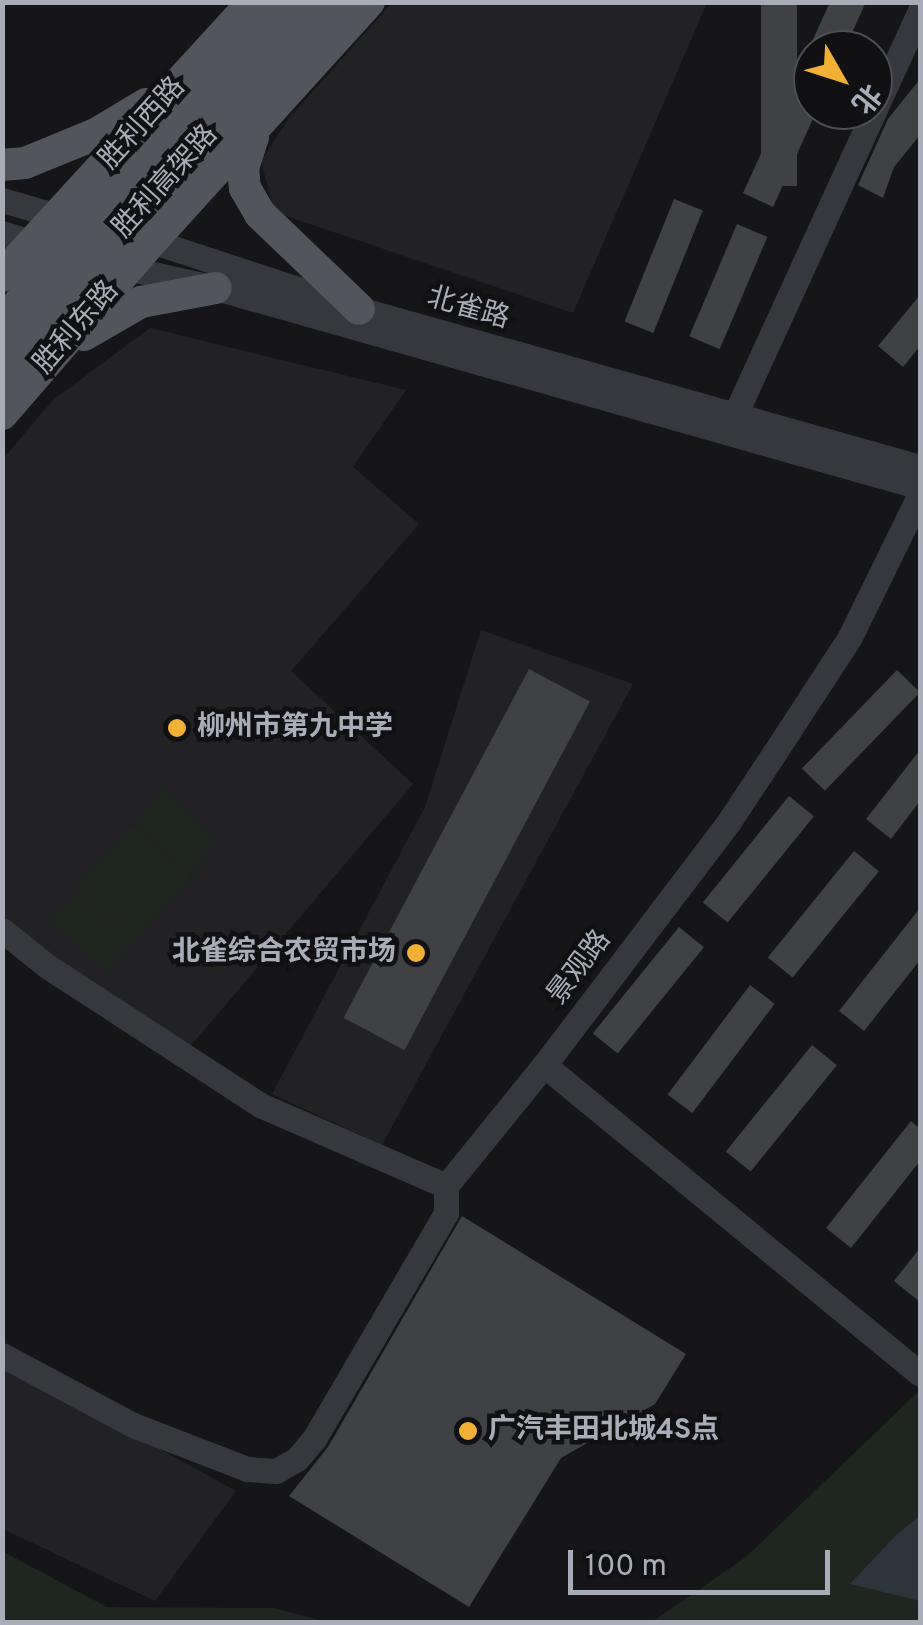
<!DOCTYPE html>
<meta charset="utf-8">
<style>
body{margin:0}
#map{position:relative;width:923px;height:1625px;overflow:hidden;background:#161618;font-family:Overpass,"Noto Sans SC",sans-serif}
div>[style]{position:absolute}
.built>*{inset:0;background:#222225}
.green>*{inset:0;background:#1e261f;transform-origin:0 0}
.water>*{inset:0;background:#2c353c}
.building>*{inset:0;background:#404145;transform-origin:0 0}
.minor>*{height:25px;margin:-12.5px;padding:0 12.5px;transform-origin:12.5px;border-radius:12.5px;background:#37383d}
.major>*{height:32px;margin:-16px;padding:0 16px;transform-origin:16px;border-radius:16px;background:#53555c}
.major-bridge>*{height:32px;margin:-16px;padding:0 16px;transform-origin:16px;border-radius:16px;background:#53555c}
.dots>*{width:28px;height:28px;translate:-50% -50%;box-sizing:border-box;border:5px solid #111113;border-radius:50%}
span{translate:-50% -50%;white-space:nowrap;text-align:center;line-height:1.15;-webkit-text-stroke:9px #111113;paint-order:stroke}
.street-label{font-size:28px;color:#a8adb8}
.poi-label{font-size:28px;color:#a8adb8;font-weight:700}
.left{translate:0 -50%;text-align:left}
.right{translate:-100% -50%;text-align:right}
.frame{position:absolute;inset:0;border:5px solid #a8adb8;pointer-events:none}
.north{position:absolute;left:793px;top:30px;width:100px;height:100px;box-sizing:border-box;background:#111113;border:2px solid #4d4f55;border-radius:50%;rotate:129deg;font-size:28px;font-weight:700;line-height:40px;text-align:center;color:#a8adb8}
.north::after{content:'';display:block;margin:auto;width:35px;height:45px;background:#f2b134;clip-path:polygon(50% 0,100% 100%,50% 72%,0 100%)}
.scale{position:absolute;left:568px;top:1550px;width:262px;height:45px;box-sizing:border-box;border:5px solid #a8adb8;border-top:0;padding-left:12px;font-size:30px;line-height:35px;white-space:nowrap;color:#a8adb8;-webkit-text-stroke:8px #111113;paint-order:stroke}
</style>
<div id="map">
<div class="built">
<div style="clip-path:polygon(392px 3px,707px 3px,573px 313px,274px 212px,261px 161px,289px 118px)"></div>
<div style="clip-path:polygon(150px 328px,406px 390px,353px 467px,419px 524px,291px 671px,413px 784px,183px 1055px,3px 917px,2px 460px,53px 400px)"></div>
<div style="clip-path:polygon(481px 630px,633px 684px,382px 1145px,272px 1094px,425px 807px)"></div>
<div style="clip-path:polygon(2px 1362px,236px 1491px,155px 1601px,3px 1529px)"></div>
</div>
<div class="green">
<div style="left:161px;top:791px;width:77px;height:42px;rotate:41deg"></div>
<div style="left:132px;top:825px;width:77px;height:84px;rotate:41deg"></div>
<div style="left:77px;top:891px;width:77px;height:41px;rotate:41deg"></div>
<div style="clip-path:polygon(920px 1390px,920px 1622px,652px 1622px,746px 1557px)"></div>
<div style="clip-path:polygon(2px 1551px,107px 1607px,275px 1608px,325px 1622px,3px 1622px)"></div>
</div>
<div class="water">
<div style="clip-path:polygon(920px 1516px,920px 1601px,850px 1584px,896px 1535px)"></div>
</div>
<div class="building">
<div style="left:761px;top:2px;width:36px;height:184px"></div>
<div style="clip-path:polygon(830px 2px,866px 2px,844px 50px,813px 50px,813px 110px,817px 110px,773px 207px,743px 193px)"></div>
<div style="clip-path:polygon(920px 79px,920px 135px,894px 167px,883px 198px,858px 185px,888px 119px)"></div>
<div style="left:674px;top:199px;width:31px;height:132px;rotate:22deg"></div>
<div style="left:737px;top:224px;width:33px;height:122px;rotate:23deg"></div>
<div style="clip-path:polygon(920px 295px,920px 346px,903px 367px,878px 346px)"></div>
<div style="left:529px;top:669px;width:69px;height:395px;rotate:28deg"></div>
<div style="left:897px;top:670px;width:32px;height:137px;rotate:44deg"></div>
<div style="clip-path:polygon(920px 750px,920px 801px,891px 839px,866px 819px)"></div>
<div style="left:789px;top:796px;width:32px;height:137px;rotate:39deg"></div>
<div style="left:854px;top:851px;width:32px;height:137px;rotate:39deg"></div>
<div style="clip-path:polygon(920px 908px,920px 960px,864px 1031px,839px 1011px)"></div>
<div style="left:679px;top:927px;width:32px;height:137px;rotate:39deg"></div>
<div style="left:750px;top:985px;width:31px;height:137px;rotate:37deg"></div>
<div style="left:812px;top:1045px;width:32px;height:137px;rotate:39deg"></div>
<div style="clip-path:polygon(911px 1121px,920px 1129px,920px 1161px,851px 1248px,826px 1228px)"></div>
<div style="clip-path:polygon(462px 1216px,686px 1354px,655px 1404px,561px 1458px,469px 1607px,289px 1496px,328px 1447px)"></div>
<div style="clip-path:polygon(920px 1248px,920px 1302px,894px 1281px)"></div>
</div>
<div class="minor">
<div style="left:2px;top:200px;width:72px;rotate:16.2deg"></div>
<div style="left:2px;top:233px;width:45px;rotate:18deg"></div>
<div style="left:139px;top:237px;width:231px;rotate:18.1deg"></div>
<div style="left:359px;top:309px;width:583px;rotate:15.73deg"></div>
<div style="left:113px;top:265px;width:106px;rotate:12.6deg"></div>
<div style="left:216px;top:288px;width:732px;rotate:15.78deg"></div>
<div style="left:734px;top:417px;width:447px;rotate:-65.4deg"></div>
<div style="left:920px;top:494px;width:159px;rotate:116.1deg"></div>
<div style="left:850px;top:637px;width:137px;rotate:123.1deg"></div>
<div style="left:775px;top:752px;width:85px;rotate:123.5deg"></div>
<div style="left:728px;top:823px;width:304px;rotate:127.2deg"></div>
<div style="left:544px;top:1065px;width:487px;rotate:39.4deg"></div>
<div style="left:2px;top:930px;width:58px;rotate:38.7deg"></div>
<div style="left:47px;top:966px;width:254px;rotate:33.1deg"></div>
<div style="left:260px;top:1105px;width:203px;rotate:23.5deg"></div>
<div style="left:2px;top:1355px;width:149px;rotate:28.1deg"></div>
<div style="left:133px;top:1425px;width:122px;rotate:21.1deg"></div>
<div style="left:247px;top:1469px;width:29px;rotate:4deg"></div>
<div style="left:276px;top:1471px;width:24px;rotate:-30deg"></div>
<div style="left:297px;top:1459px;width:26px;rotate:-50deg"></div>
<div style="left:314px;top:1439px;width:262px;rotate:-59.7deg"></div>
<div style="left:446px;top:1213px;width:27px;rotate:-90deg"></div>
<div style="left:446px;top:1186px;width:156px;rotate:-51deg"></div>
</div>
<div class="major">
<div style="left:253px;top:137px;width:32px;rotate:108deg"></div>
<div style="left:243px;top:167px;width:21px;rotate:85deg"></div>
<div style="left:245px;top:188px;width:30px;rotate:60deg"></div>
<div style="left:260px;top:214px;width:137px;rotate:43.8deg"></div>
<div style="left:2px;top:165px;width:23px;rotate:-5deg"></div>
<div style="left:25px;top:163px;width:77px;rotate:-22.2deg"></div>
<div style="left:96px;top:134px;width:58px;rotate:-31deg"></div>
<div style="left:2px;top:276px;width:372px;rotate:-47.5deg"></div>
<div style="left:84px;top:335px;width:66px;rotate:-30.1deg"></div>
<div style="left:141px;top:302px;width:76px;rotate:-10.6deg"></div>
<div style="left:2px;top:414px;width:229px;rotate:-49.1deg"></div>
<div style="left:152px;top:241px;width:323px;rotate:-47.8deg"></div>
</div>
<div class="major-bridge">
<div style="left:2px;top:322px;width:431px;rotate:-48deg"></div>
<div style="left:2px;top:362px;width:486px;rotate:-47.8deg"></div>
<div style="left:2px;top:392px;width:55px;rotate:-50.9deg"></div>
</div>
<div class="dots">
<div style="left:177px;top:728px;background:#f2b134"></div>
<div style="left:416px;top:953px;background:#f2b134"></div>
<div style="left:468px;top:1431px;background:#f2b134"></div>
</div>
<div class="street-label">
<span style="left:143px;top:124px;rotate:-48deg">胜利西路</span>
<span style="left:166px;top:182px;rotate:-48deg">胜利高架路</span>
<span style="left:468px;top:309px;rotate:16deg">北雀路</span>
<span style="left:77px;top:328px;rotate:-49deg">胜利东路</span>
<span style="left:580px;top:968px;rotate:-53deg">景观路</span>
</div>
<div class="poi-label">
<span class="left" style="left:197px;top:728px">柳州市第九中学</span>
<span class="right" style="left:396px;top:953px">北雀综合农贸市场</span>
<span class="left" style="left:488px;top:1431px">广汽丰田北城4S点</span>
</div>
<div class="frame"></div>
<div class="north">北</div>
<div class="scale">100 m</div>
</div>
